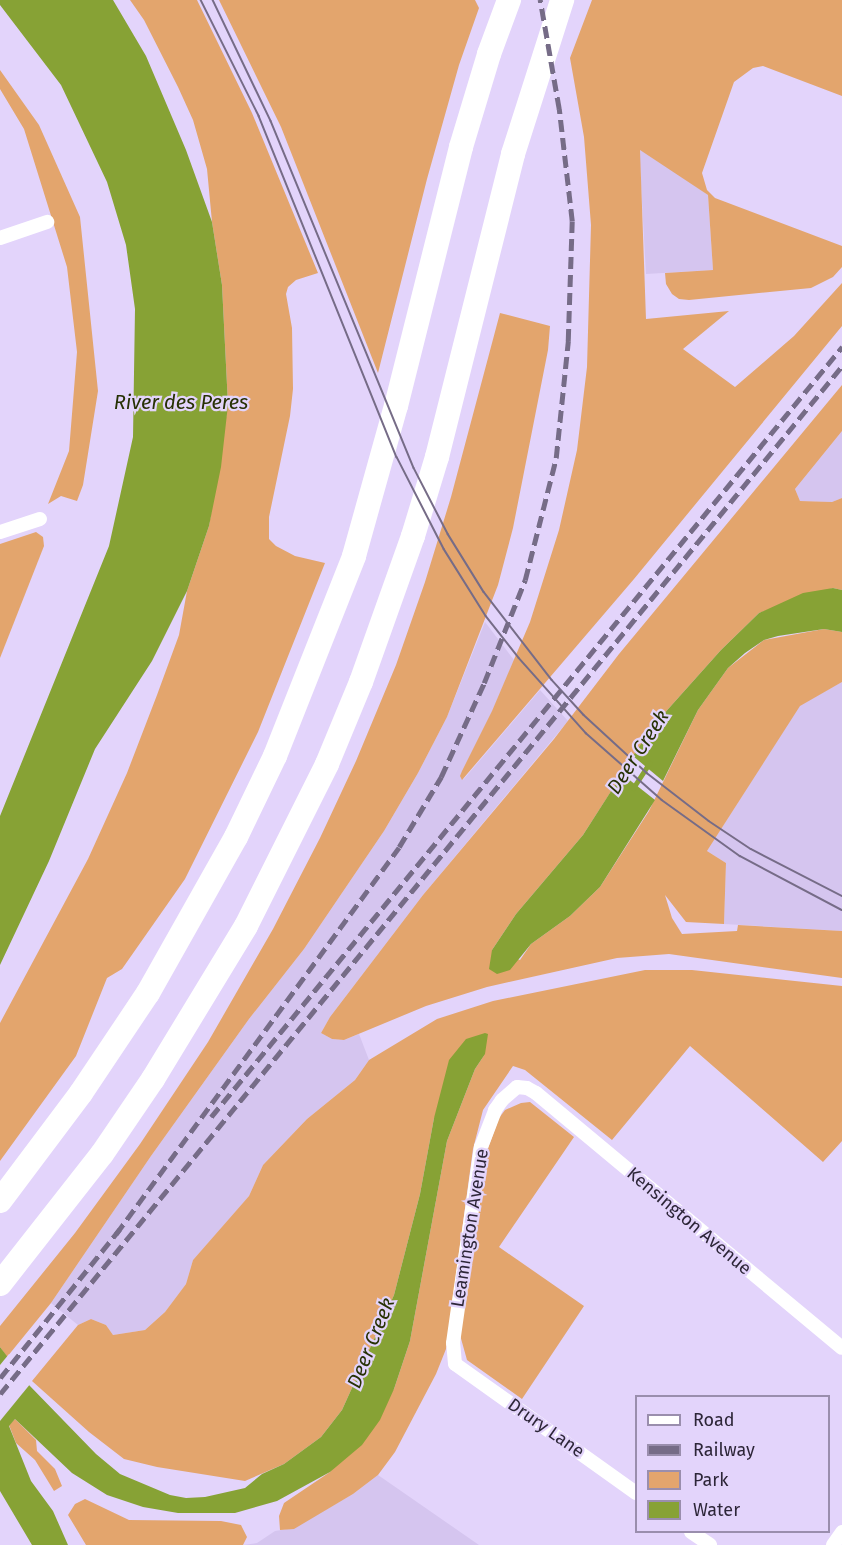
<!DOCTYPE html>
<style>
body{margin:0}
#map{position:relative;width:842px;height:1545px;overflow:hidden;background:#e3d4fb;font-family:"Fira Sans",sans-serif}
div>[style]{position:absolute}
.built>*{inset:0;background:#d5c5ef}
.green>*{inset:0;background:#e3a56d}
.water>*{inset:0;background:#87a235}
.pier>*{inset:0;background:#e3d4fb}
.stream>*{height:5px;margin:-2.5px;padding:0 2.5px;transform-origin:2.5px;border-radius:2.5px;background:#87a235}
.minor>*{height:14px;margin:-7px;padding:0 7px;transform-origin:7px;border-radius:7px;background:#fff}
.motorway>*{height:24px;margin:-12px;padding:0 12px;transform-origin:12px;border-radius:12px;background:#fff}
.tram>*{height:1.5px;margin:-0.75px;padding:0 0.75px;transform-origin:0.75px;border-radius:0.75px;background:#766c87}
.rail>*{height:4.5px;margin-top:-2.25px;transform-origin:0;background:repeating-linear-gradient(90deg,#766c87 0 12px,transparent 0 18px)}
span{translate:-50% -50%;white-space:nowrap;text-align:center;line-height:1.15;-webkit-text-stroke:4.5px #e3d4fb;paint-order:stroke}
.street-label{font-size:18px;color:#2d2638}
.water-label{font-size:20px;color:#273104;font-style:italic}
.legend{position:absolute;left:635px;top:1395px;width:195px;height:138px;box-sizing:border-box;background:#e3d4fb;border:2px solid #9a8ead;margin:0;padding:8px 10px;list-style:none;font-size:18px;color:#2d2638}
.legend li{display:flex;align-items:center;gap:12px;height:30px}
.legend b{width:30px;border:2px solid #9a8ead}
</style>
<div id="map">
<div class="built">
<div style="clip-path:polygon(639px 147px,708px 195px,713px 270px,646px 274px)"></div>
<div style="clip-path:polygon(842px 431px,842px 498px,832px 502px,800px 501px,795px 489px)"></div>
<div style="clip-path:polygon(485px 622px,514px 660px,463px 780px,540px 690px,568px 721px,423px 895px,330px 1017px,321px 1033px,332px 1039px,344px 1040px,359px 1034px,369px 1060px,355px 1080px,307px 1119px,263px 1165px,249px 1196px,193px 1260px,186px 1284px,165px 1312px,145px 1330px,113px 1335px,106px 1325px,91px 1319px,78px 1325px,51px 1303px,151px 1156px,249px 1019px,304px 949px,384px 831px,418px 773px,447px 717px)"></div>
<div style="clip-path:polygon(842px 682px,842px 931px,724px 924px,726px 863px,707px 851px,800px 705px)"></div>
<div style="clip-path:polygon(378px 1475px,479px 1545px,243px 1545px,257px 1543px,275px 1531px,294px 1528px,353px 1494px)"></div>
</div>
<div class="green">
<div style="clip-path:polygon(130px 0,197px 0,252px 113px,318px 273px,296px 280px,288px 287px,286px 294px,292px 328px,293px 389px,290px 416px,269px 517px,269px 539px,276px 546px,295px 556px,325px 563px,258px 732px,185px 879px,122px 969px,107px 978px,76px 1056px,0 1161px,0 1023px,88px 859px,127px 773px,157px 695px,179px 635px,187px 591px,209px 526px,228px 405px,222px 285px,212px 222px,207px 169px,193px 120px,178px 87px,144px 20px)"></div>
<div style="clip-path:polygon(219px 0,475px 0,479px 8px,459px 65px,427px 179px,378px 373px,281px 127px)"></div>
<div style="clip-path:polygon(592px 0,842px 0,842px 96px,763px 66px,753px 68px,734px 82px,702px 173px,707px 190px,715px 198px,842px 246px,842px 267px,833px 277px,811px 288px,689px 300px,679px 299px,672px 294px,666px 284px,665px 273px,713px 270px,708px 195px,640px 150px,646px 319px,729px 311px,683px 349px,735px 387px,794px 336px,842px 283px,842px 326px,634px 579px,462px 780px,460px 776px,462px 771px,492px 711px,530px 622px,559px 530px,577px 450px,587px 367px,591px 225px,584px 137px,570px 58px)"></div>
<div style="clip-path:polygon(0 70px,39px 125px,80px 217px,98px 391px,83px 485px,77px 501px,61px 496px,48px 504px,69px 451px,77px 352px,67px 267px,24px 129px,0 89px)"></div>
<div style="clip-path:polygon(500px 313px,550px 326px,548px 350px,513px 528px,498px 585px,447px 717px,418px 773px,384px 831px,304px 949px,249px 1019px,151px 1156px,51px 1303px,7px 1357px,0 1347px,0 1326px,75px 1233px,140px 1144px,208px 1042px,273px 929px,320px 838px,356px 761px,396px 665px,425px 582px,451px 497px)"></div>
<div style="clip-path:polygon(842px 385px,842px 431px,795px 489px,800px 501px,832px 502px,842px 498px,842px 590px,833px 588px,759px 613px,721px 650px,653px 726px,583px 835px,516px 914px,492px 950px,520px 960px,531px 944px,570px 916px,600px 887px,649px 811px,698px 710px,728px 668px,764px 640px,824px 629px,842px 632px,842px 682px,800px 706px,707px 851px,726px 863px,724px 924px,686px 922px,665px 895px,672px 918px,682px 934px,737px 931px,738px 925px,842px 931px,842px 978px,669px 954px,617px 958px,487px 987px,426px 1006px,344px 1040px,332px 1039px,321px 1033px,330px 1017px,423px 895px,554px 739px,619px 654px)"></div>
<div style="clip-path:polygon(36px 532px,43px 537px,44px 546px,0 658px,0 544px)"></div>
<div style="clip-path:polygon(645px 970px,692px 970px,842px 986px,842px 1141px,823px 1162px,690px 1046px,612px 1140px,525px 1070px,513px 1066px,483px 1110px,473px 1149px,446px 1349px,436px 1374px,395px 1452px,378px 1475px,353px 1494px,294px 1529px,280px 1530px,279px 1516px,284px 1503px,330px 1472px,394px 1389px,410px 1341px,447px 1141px,475px 1069px,485px 1054px,434px 1118px,420px 1194px,394px 1295px,342px 1410px,321px 1437px,284px 1464px,245px 1481px,157px 1467px,124px 1459px,89px 1432px,32px 1381px,78px 1325px,91px 1319px,106px 1325px,113px 1335px,145px 1330px,165px 1312px,186px 1284px,193px 1260px,249px 1196px,263px 1165px,307px 1119px,355px 1080px,369px 1060px,437px 1019px,493px 1001px)"></div>
<div style="clip-path:polygon(530px 1102px,574px 1137px,499px 1247px,584px 1306px,522px 1399px,467px 1360px,460px 1335px,487px 1151px,499px 1118px,505px 1110px,521px 1103px)"></div>
<div style="clip-path:polygon(15px 1419px,36px 1440px,37px 1451px,55px 1469px,62px 1486px,54px 1491px,35px 1460px,16px 1443px,9px 1425px)"></div>
<div style="clip-path:polygon(85px 1499px,129px 1520px,221px 1521px,241px 1525px,247px 1537px,243px 1545px,86px 1545px,68px 1515px,75px 1504px)"></div>
</div>
<div class="water">
<div style="clip-path:polygon(0 0,113px 0,146px 56px,186px 150px,212px 222px,222px 285px,228px 405px,221px 467px,209px 526px,187px 591px,152px 661px,95px 749px,49px 861px,0 965px,0 816px,109px 546px,133px 437px,135px 309px,126px 245px,107px 182px,61px 85px,0 5px)"></div>
<div style="clip-path:polygon(833px 588px,842px 590px,842px 632px,824px 629px,778px 636px,764px 640px,745px 653px,728px 668px,698px 710px,663px 781px,633px 756px,653px 726px,721px 650px,759px 613px,803px 593px)"></div>
<div style="clip-path:polygon(622px 774px,655px 800px,600px 887px,570px 916px,531px 944px,510px 970px,497px 974px,489px 969px,492px 950px,516px 914px,583px 835px)"></div>
<div style="clip-path:polygon(485px 1033px,488px 1034px,485px 1054px,475px 1069px,447px 1141px,410px 1341px,394px 1389px,380px 1420px,362px 1445px,330px 1472px,277px 1501px,235px 1513px,178px 1513px,143px 1507px,107px 1495px,72px 1473px,15px 1419px,9px 1426px,31px 1481px,53px 1511px,68px 1545px,32px 1545px,0 1491px,0 1347px,29px 1385px,96px 1454px,120px 1474px,170px 1495px,186px 1498px,205px 1497px,245px 1488px,262px 1474px,284px 1464px,321px 1437px,342px 1410px,394px 1295px,420px 1194px,434px 1118px,449px 1060px,466px 1039px)"></div>
</div>
<div class="pier">
<div style="clip-path:polygon(9px 1354px,31px 1383px,0 1421px,0 1365px)"></div>
</div>
<div class="stream">
<div style="left:633px;top:788px;width:30px;rotate:-57deg"></div>
</div>
<div class="minor">
<div style="left:0;top:238px;width:50px;rotate:-18.8deg"></div>
<div style="left:0;top:532px;width:42px;rotate:-18deg"></div>
<div style="left:636px;top:1493px;width:222px;rotate:-144.5deg"></div>
<div style="left:455px;top:1364px;width:21px;rotate:-95deg"></div>
<div style="left:453px;top:1343px;width:198px;rotate:-81.9deg"></div>
<div style="left:481px;top:1147px;width:40px;rotate:-69deg"></div>
<div style="left:495px;top:1110px;width:12px;rotate:-55deg"></div>
<div style="left:502px;top:1100px;width:20px;rotate:-41deg"></div>
<div style="left:517px;top:1087px;width:10px;rotate:6deg"></div>
<div style="left:527px;top:1088px;width:10px;rotate:29deg"></div>
<div style="left:536px;top:1093px;width:398px;rotate:39.8deg"></div>
<div style="left:691px;top:1532px;width:23px;rotate:34deg"></div>
<div style="left:833px;top:1545px;width:16px;rotate:-55deg"></div>
</div>
<div class="motorway">
<div style="left:0;top:1201px;width:135px;rotate:-53.1deg"></div>
<div style="left:81px;top:1093px;width:120px;rotate:-56.2deg"></div>
<div style="left:148px;top:993px;width:179px;rotate:-60.6deg"></div>
<div style="left:236px;top:837px;width:90px;rotate:-64.3deg"></div>
<div style="left:275px;top:756px;width:215px;rotate:-68.4deg"></div>
<div style="left:354px;top:556px;width:156px;rotate:-74.4deg"></div>
<div style="left:396px;top:406px;width:267px;rotate:-75.9deg"></div>
<div style="left:461px;top:147px;width:97px;rotate:-73.2deg"></div>
<div style="left:489px;top:54px;width:58px;rotate:-69.7deg"></div>
<div style="left:0;top:1284px;width:165px;rotate:-51.9deg"></div>
<div style="left:102px;top:1154px;width:91px;rotate:-55.8deg"></div>
<div style="left:153px;top:1079px;width:179px;rotate:-58.7deg"></div>
<div style="left:246px;top:926px;width:181px;rotate:-63.4deg"></div>
<div style="left:327px;top:764px;width:89px;rotate:-67.5deg"></div>
<div style="left:361px;top:682px;width:155px;rotate:-70.4deg"></div>
<div style="left:413px;top:536px;width:83px;rotate:-73.1deg"></div>
<div style="left:437px;top:457px;width:312px;rotate:-75.9deg"></div>
<div style="left:513px;top:154px;width:162px;rotate:-72.3deg"></div>
</div>
<div class="tram">
<div style="left:201px;top:0;width:130px;rotate:63.4deg"></div>
<div style="left:259px;top:116px;width:368px;rotate:68deg"></div>
<div style="left:397px;top:457px;width:103px;rotate:62.9deg"></div>
<div style="left:444px;top:549px;width:79px;rotate:57.9deg"></div>
<div style="left:486px;top:616px;width:53px;rotate:51.8deg"></div>
<div style="left:519px;top:658px;width:101px;rotate:48.2deg"></div>
<div style="left:586px;top:733px;width:101px;rotate:41.4deg"></div>
<div style="left:662px;top:800px;width:96px;rotate:35.7deg"></div>
<div style="left:740px;top:856px;width:115px;rotate:27.9deg"></div>
<div style="left:213px;top:0;width:134px;rotate:64.4deg"></div>
<div style="left:271px;top:121px;width:375px;rotate:67.6deg"></div>
<div style="left:414px;top:468px;width:74px;rotate:62.7deg"></div>
<div style="left:448px;top:534px;width:68px;rotate:58.2deg"></div>
<div style="left:484px;top:592px;width:111px;rotate:52.3deg"></div>
<div style="left:552px;top:680px;width:47px;rotate:47.6deg"></div>
<div style="left:584px;top:715px;width:86px;rotate:42.6deg"></div>
<div style="left:647px;top:773px;width:78px;rotate:37.7deg"></div>
<div style="left:709px;top:821px;width:50px;rotate:33.7deg"></div>
<div style="left:751px;top:849px;width:102px;rotate:27.3deg"></div>
</div>
<div class="rail">
<div style="left:211px;top:1117px;width:996px;rotate:-50.67deg"></div>
<div style="left:116px;top:1234px;width:479px;rotate:-53.8deg"></div>
<div style="left:399px;top:847px;width:82px;rotate:-59deg"></div>
<div style="left:441px;top:777px;width:103px;rotate:-65.4deg"></div>
<div style="left:484px;top:683px;width:111px;rotate:-68.3deg"></div>
<div style="left:525px;top:580px;width:126px;rotate:-75.7deg"></div>
<div style="left:556px;top:458px;width:118px;rotate:-84.1deg"></div>
<div style="left:568px;top:341px;width:120px;rotate:-88.1deg"></div>
<div style="left:572px;top:221px;width:113px;rotate:-96.6deg"></div>
<div style="left:559px;top:109px;width:111px;rotate:-99.9deg"></div>
<div style="left:0;top:1378px;width:191px;rotate:-51.2deg"></div>
<div style="left:0;top:1394px;width:1329px;rotate:-50.68deg"></div>
</div>
<div class="street-label">
<span style="left:689px;top:1221px;rotate:40deg">Kensington Avenue</span>
<span style="left:470px;top:1228px;rotate:-81deg">Leamington Avenue</span>
<span style="left:546px;top:1428px;rotate:35deg">Drury Lane</span>
</div>
<div class="water-label">
<span style="left:181px;top:402px">River des Peres</span>
<span style="left:638px;top:752px;rotate:-57deg">Deer Creek</span>
<span style="left:371px;top:1343px;rotate:-68deg">Deer Creek</span>
</div>
<ul class="legend">
<li><b style="height:8px;background:#fff"></b>Road</li>
<li><b style="height:8px;background:#766c87"></b>Railway</li>
<li><b style="height:16px;background:#e3a56d"></b>Park</li>
<li><b style="height:16px;background:#87a235"></b>Water</li>
</ul>
</div>
